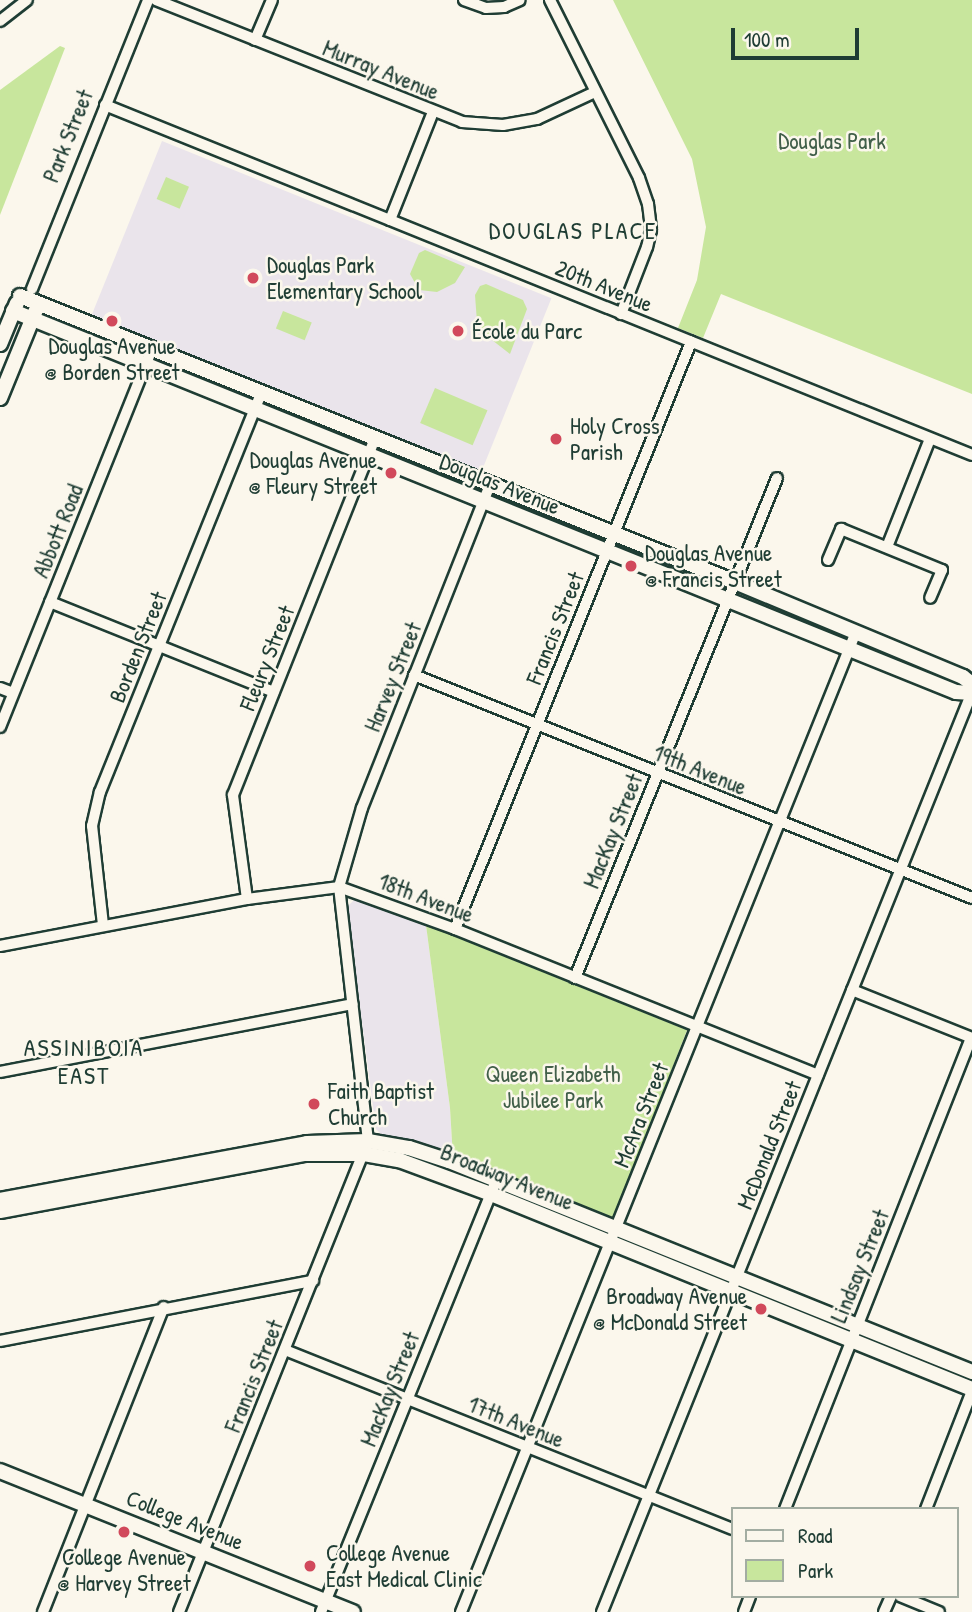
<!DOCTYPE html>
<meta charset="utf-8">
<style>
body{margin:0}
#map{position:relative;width:972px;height:1612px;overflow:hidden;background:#fbf7ec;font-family:"Patrick Hand",sans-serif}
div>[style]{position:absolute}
.built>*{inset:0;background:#eae4eb;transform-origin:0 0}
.green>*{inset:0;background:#c8e69d;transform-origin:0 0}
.roads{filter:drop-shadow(2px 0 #1f3d34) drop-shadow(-2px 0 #1f3d34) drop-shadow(0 2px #1f3d34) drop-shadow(0 -2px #1f3d34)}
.street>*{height:10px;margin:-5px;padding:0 5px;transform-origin:5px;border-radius:5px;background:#fbf7ec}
.secondary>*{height:14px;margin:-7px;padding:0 7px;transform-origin:7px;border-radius:7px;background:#fbf7ec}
.dots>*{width:19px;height:19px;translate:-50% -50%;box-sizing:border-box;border:4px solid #fbf7ec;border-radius:50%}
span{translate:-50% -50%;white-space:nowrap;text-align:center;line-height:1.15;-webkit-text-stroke:5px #fbf7ec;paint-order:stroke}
.street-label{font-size:23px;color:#1f3d34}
.park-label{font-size:23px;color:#415f49}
.poi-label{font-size:23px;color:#1f3d34}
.left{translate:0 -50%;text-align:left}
.right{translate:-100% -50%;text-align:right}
.neighbourhood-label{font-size:24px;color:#1f3d34;letter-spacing:2px}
.legend{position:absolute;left:731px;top:1507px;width:228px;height:91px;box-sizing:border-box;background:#fbf7ec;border:2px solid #a3ada2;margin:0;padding:9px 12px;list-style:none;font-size:21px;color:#1f3d34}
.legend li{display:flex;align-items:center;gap:14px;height:35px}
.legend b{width:35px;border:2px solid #a3ada2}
.scale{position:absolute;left:731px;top:28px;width:128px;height:32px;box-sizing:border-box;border:4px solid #1f3d34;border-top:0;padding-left:9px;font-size:21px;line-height:24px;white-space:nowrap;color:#1f3d34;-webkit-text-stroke:5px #fbf7ec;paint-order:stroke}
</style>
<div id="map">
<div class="built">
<div style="left:162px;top:141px;width:420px;height:188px;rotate:22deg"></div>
<div style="clip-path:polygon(356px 898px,426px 925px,450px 1108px,453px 1158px,387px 1140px,376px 1129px,347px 907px)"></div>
</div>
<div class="green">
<div style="clip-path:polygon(613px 0,972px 0,972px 394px,721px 294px,703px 338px,678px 328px,697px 280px,706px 227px,692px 159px)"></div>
<div style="clip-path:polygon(60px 46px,65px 48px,0 215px,0 90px)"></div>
<div style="left:166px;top:177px;width:25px;height:24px;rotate:23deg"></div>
<div style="clip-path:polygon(425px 250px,465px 267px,455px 283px,437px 292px,419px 290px,410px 274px,419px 253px)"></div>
<div style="clip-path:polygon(486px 284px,523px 300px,527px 309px,510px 354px,483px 333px,477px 322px,475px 295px,480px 286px)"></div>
<div style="left:283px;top:311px;width:31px;height:19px;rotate:22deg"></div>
<div style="left:435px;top:388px;width:57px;height:38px;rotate:23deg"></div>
<div style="clip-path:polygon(426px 925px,687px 1030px,612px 1224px,453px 1158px,450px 1108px)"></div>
</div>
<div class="roads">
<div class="street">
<div style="left:156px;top:0;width:329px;rotate:21.7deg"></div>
<div style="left:462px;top:122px;width:41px;rotate:4.2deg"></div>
<div style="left:503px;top:125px;width:35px;rotate:-10deg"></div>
<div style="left:537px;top:119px;width:64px;rotate:-25deg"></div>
<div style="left:464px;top:0;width:23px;rotate:20deg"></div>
<div style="left:486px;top:8px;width:18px;rotate:-3deg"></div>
<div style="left:504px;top:7px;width:17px;rotate:-24deg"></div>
<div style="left:550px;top:0;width:199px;rotate:63.4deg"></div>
<div style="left:639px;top:178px;width:28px;rotate:71deg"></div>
<div style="left:648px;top:204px;width:26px;rotate:83deg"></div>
<div style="left:651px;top:230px;width:17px;rotate:103deg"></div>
<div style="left:647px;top:247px;width:72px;rotate:111.2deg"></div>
<div style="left:0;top:21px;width:34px;rotate:-38deg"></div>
<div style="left:255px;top:40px;width:43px;rotate:-67deg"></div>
<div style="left:105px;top:105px;width:935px;rotate:21.98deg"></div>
<div style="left:390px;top:220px;width:116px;rotate:-68.3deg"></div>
<div style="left:32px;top:289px;width:311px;rotate:-68.1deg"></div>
<div style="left:887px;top:547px;width:116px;rotate:-68.3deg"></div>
<div style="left:828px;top:560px;width:34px;rotate:-67deg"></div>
<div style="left:841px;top:529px;width:109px;rotate:22.1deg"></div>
<div style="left:942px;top:570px;width:30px;rotate:113deg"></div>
<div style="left:50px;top:602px;width:241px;rotate:21.9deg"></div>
<div style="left:414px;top:675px;width:601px;rotate:21.78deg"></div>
<div style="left:0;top:688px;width:14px;rotate:21deg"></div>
<div style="left:0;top:727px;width:407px;rotate:-68.1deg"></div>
<div style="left:247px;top:899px;width:105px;rotate:-97.7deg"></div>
<div style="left:233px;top:795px;width:384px;rotate:-68.3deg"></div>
<div style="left:103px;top:925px;width:100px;rotate:-96.3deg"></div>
<div style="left:92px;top:826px;width:35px;rotate:-77deg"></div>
<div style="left:100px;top:792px;width:432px;rotate:-68deg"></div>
<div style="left:455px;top:929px;width:633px;rotate:-68.1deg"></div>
<div style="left:0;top:946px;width:251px;rotate:-10.8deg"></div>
<div style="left:247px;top:899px;width:93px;rotate:-7.4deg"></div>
<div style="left:339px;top:887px;width:123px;rotate:19.9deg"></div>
<div style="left:455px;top:929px;width:391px;rotate:21.9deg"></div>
<div style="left:575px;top:978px;width:539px;rotate:-68deg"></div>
<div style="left:852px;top:990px;width:129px;rotate:21.8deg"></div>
<div style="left:0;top:1072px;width:359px;rotate:-10.9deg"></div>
<div style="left:0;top:1341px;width:319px;rotate:-10.9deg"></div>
<div style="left:285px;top:1350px;width:482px;rotate:21.8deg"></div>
<div style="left:785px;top:1509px;width:506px;rotate:-68.45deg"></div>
<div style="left:926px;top:1509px;width:127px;rotate:-68.7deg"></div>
<div style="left:900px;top:1596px;width:42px;rotate:22.3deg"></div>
<div style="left:43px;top:1612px;width:328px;rotate:-68.4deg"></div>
<div style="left:179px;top:1612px;width:508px;rotate:-68.14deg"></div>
<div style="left:368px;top:1141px;width:256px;rotate:-96.5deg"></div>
<div style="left:339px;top:887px;width:82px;rotate:-73.8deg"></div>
<div style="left:362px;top:808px;width:347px;rotate:-68.4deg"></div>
<div style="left:321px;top:1612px;width:465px;rotate:-67.9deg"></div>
<div style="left:461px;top:1612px;width:1057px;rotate:-68.05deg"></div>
<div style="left:602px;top:1612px;width:992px;rotate:-68.09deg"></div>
<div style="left:744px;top:1612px;width:17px;rotate:-69deg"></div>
<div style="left:884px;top:1612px;width:17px;rotate:-66deg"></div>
</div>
<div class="secondary">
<div style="left:20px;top:296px;width:770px;rotate:21.8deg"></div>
<div style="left:735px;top:582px;width:247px;rotate:22.6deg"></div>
<div style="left:963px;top:677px;width:11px;rotate:38deg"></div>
<div style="left:13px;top:311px;width:1017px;rotate:22deg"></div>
<div style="left:956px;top:692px;width:16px;rotate:4deg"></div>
<div style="left:0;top:344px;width:44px;rotate:-67.5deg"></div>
<div style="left:0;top:398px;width:95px;rotate:-67.8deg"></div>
<div style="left:0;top:1200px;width:312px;rotate:-10.5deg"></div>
<div style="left:307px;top:1143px;width:61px;rotate:-1.9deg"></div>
<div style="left:368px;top:1141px;width:42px;rotate:9.7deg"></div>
<div style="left:409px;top:1148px;width:42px;rotate:18deg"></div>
<div style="left:449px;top:1161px;width:564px;rotate:21.97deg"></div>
<div style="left:0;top:1211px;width:309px;rotate:-10.6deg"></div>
<div style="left:304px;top:1154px;width:60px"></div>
<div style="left:364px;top:1154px;width:36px;rotate:10deg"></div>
<div style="left:399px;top:1160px;width:98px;rotate:20.3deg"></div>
<div style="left:491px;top:1194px;width:519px;rotate:22.07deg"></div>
<div style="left:0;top:1471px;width:380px;rotate:21.8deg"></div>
</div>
</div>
<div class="dots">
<div style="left:253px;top:278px;background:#d1495b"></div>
<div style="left:112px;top:321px;background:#d1495b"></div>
<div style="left:458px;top:331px;background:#d1495b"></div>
<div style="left:556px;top:439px;background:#d1495b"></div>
<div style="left:391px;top:473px;background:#d1495b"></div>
<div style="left:631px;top:566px;background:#d1495b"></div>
<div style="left:314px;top:1104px;background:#d1495b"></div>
<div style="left:761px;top:1309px;background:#d1495b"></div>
<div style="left:124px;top:1532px;background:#d1495b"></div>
<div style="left:310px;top:1566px;background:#d1495b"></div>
</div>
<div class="street-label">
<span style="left:381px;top:70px;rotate:22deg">Murray Avenue</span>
<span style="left:68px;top:136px;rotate:-68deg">Park Street</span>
<span style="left:604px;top:286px;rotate:22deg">20th Avenue</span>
<span style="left:500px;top:484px;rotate:22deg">Douglas Avenue</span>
<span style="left:58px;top:531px;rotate:-68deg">Abbott Road</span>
<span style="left:555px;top:628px;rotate:-68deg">Francis Street</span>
<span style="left:138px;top:647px;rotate:-68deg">Borden Street</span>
<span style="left:267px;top:658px;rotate:-68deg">Fleury Street</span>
<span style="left:393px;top:677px;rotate:-68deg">Harvey Street</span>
<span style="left:700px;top:770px;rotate:22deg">19th Avenue</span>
<span style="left:613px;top:831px;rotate:-68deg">MacKay Street</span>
<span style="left:426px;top:898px;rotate:21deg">18th Avenue</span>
<span style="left:641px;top:1115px;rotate:-68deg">McAra Street</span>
<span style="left:769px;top:1145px;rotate:-68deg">McDonald Street</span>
<span style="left:507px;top:1177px;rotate:22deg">Broadway Avenue</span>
<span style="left:860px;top:1266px;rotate:-68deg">Lindsay Street</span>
<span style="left:254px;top:1376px;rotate:-68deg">Francis Street</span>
<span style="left:390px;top:1389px;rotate:-68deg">MacKay Street</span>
<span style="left:516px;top:1422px;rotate:22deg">17th Avenue</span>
<span style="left:185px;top:1520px;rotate:22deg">College Avenue</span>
</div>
<div class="park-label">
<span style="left:832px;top:141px">Douglas Park</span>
<span style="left:553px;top:1087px">Queen Elizabeth<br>Jubilee Park</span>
</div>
<div class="poi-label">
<span class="left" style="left:267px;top:278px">Douglas Park<br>Elementary School</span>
<span class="left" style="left:472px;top:331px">École du Parc</span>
<span style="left:112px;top:359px">Douglas Avenue<br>@ Borden Street</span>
<span class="left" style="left:570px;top:439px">Holy Cross<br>Parish</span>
<span class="right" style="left:377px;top:473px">Douglas Avenue<br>@ Fleury Street</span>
<span class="left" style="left:645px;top:566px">Douglas Avenue<br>@ Francis Street</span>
<span class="left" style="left:328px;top:1104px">Faith Baptist<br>Church</span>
<span class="right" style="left:747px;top:1309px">Broadway Avenue<br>@ McDonald Street</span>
<span class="left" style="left:326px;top:1566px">College Avenue<br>East Medical Clinic</span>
<span style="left:124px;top:1570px">College Avenue<br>@ Harvey Street</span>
</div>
<div class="neighbourhood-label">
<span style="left:573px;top:231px">DOUGLAS PLACE</span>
<span style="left:84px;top:1062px">ASSINIBOIA<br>EAST</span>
</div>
<ul class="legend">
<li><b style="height:9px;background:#fbf7ec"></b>Road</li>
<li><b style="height:19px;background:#c8e69d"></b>Park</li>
</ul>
<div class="scale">100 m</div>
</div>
